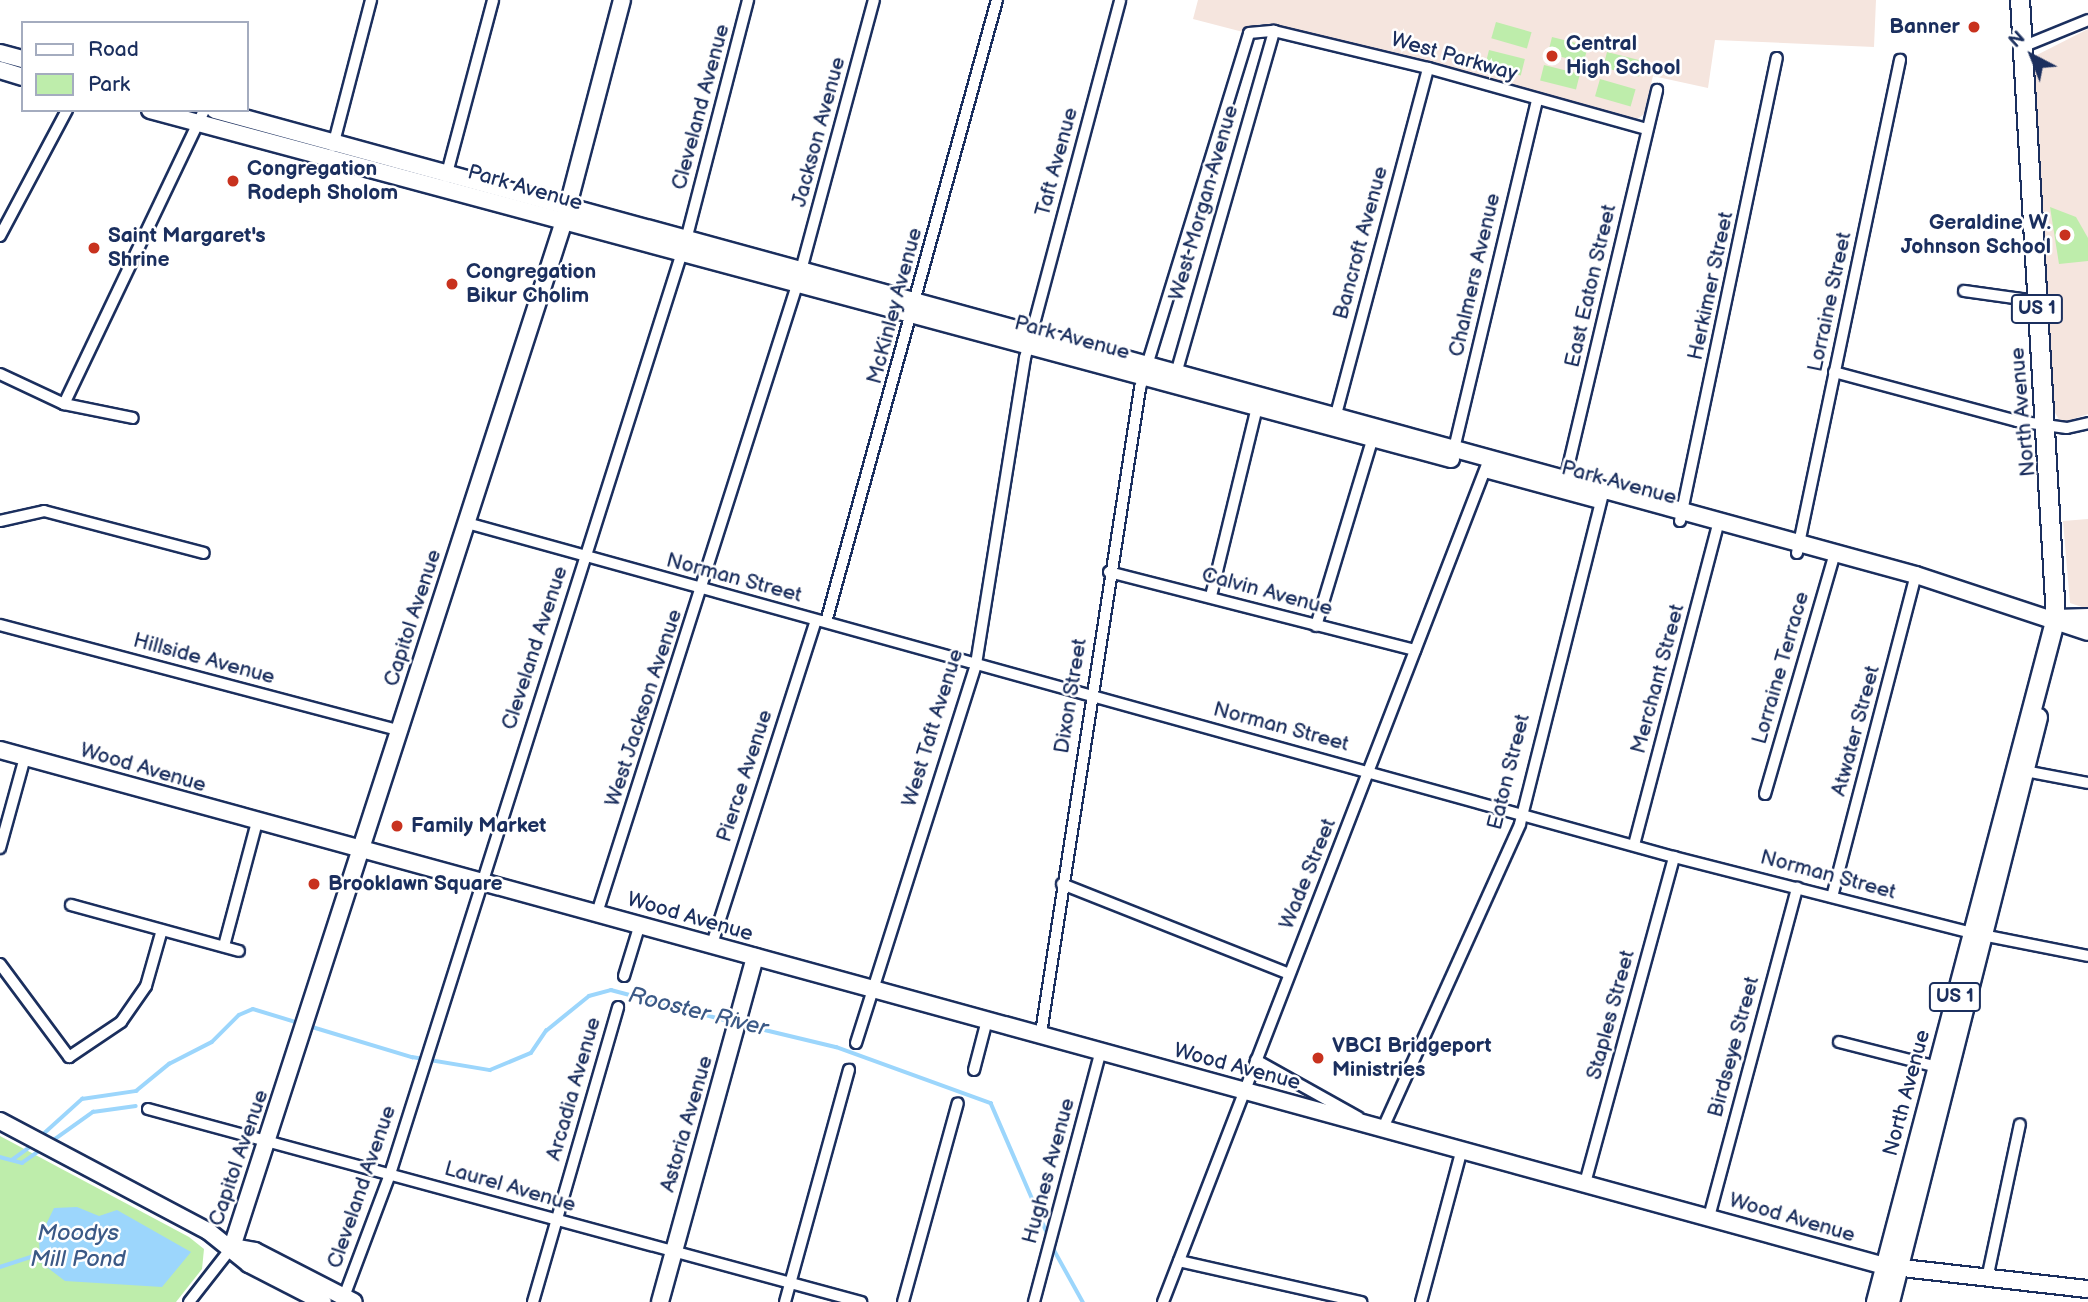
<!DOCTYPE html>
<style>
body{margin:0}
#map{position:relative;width:2088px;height:1302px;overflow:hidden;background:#fff;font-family:"Balsamiq Sans",sans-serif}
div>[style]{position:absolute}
.built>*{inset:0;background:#f5e5de}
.green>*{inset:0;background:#beedab;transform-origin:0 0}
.water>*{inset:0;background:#9cd6fc}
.stream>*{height:3.5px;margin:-1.75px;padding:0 1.75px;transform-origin:1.75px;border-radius:1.75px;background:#9cd6fc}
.roads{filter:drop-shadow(2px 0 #1b2f5e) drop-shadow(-2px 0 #1b2f5e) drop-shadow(0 2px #1b2f5e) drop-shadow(0 -2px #1b2f5e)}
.street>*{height:10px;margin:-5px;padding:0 5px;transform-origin:5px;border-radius:5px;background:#fff}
.secondary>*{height:16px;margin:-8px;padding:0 8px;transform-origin:8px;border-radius:8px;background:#fff}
.primary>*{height:18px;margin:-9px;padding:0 9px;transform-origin:9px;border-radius:9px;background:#fff}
.dots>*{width:19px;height:19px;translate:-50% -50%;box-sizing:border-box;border:4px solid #fff;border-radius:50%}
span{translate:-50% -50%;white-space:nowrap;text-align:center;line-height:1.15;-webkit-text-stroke:5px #fff;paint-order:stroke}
.shield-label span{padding:2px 5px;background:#fff;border:2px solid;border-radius:5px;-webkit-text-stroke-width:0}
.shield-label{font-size:19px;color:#1b2f5e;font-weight:700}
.poi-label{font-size:21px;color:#1b2f5e;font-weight:700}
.right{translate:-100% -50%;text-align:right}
.left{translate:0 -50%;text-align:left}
.street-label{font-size:21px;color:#1b2f5e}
.water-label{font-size:23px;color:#3b5986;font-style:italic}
.legend{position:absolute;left:21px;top:21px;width:228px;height:91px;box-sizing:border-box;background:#fff;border:2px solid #a4acbf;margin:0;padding:9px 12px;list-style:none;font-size:21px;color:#1b2f5e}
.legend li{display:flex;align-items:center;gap:14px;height:35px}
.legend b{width:35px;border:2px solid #a4acbf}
.north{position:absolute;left:1997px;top:21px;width:70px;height:70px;-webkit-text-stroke:5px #fff;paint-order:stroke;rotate:318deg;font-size:19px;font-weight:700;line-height:28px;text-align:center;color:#1b2f5e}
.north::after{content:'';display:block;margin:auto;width:24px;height:32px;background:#1b2f5e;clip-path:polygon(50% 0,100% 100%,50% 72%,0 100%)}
</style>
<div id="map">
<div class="built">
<div style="clip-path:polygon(1198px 0,1876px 0,1874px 47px,1715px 40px,1708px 88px,1653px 76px,1644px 114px,1635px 121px,1260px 24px,1243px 32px,1193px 19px)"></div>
<div style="clip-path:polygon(2088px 29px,2088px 414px,2061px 423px,2054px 411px,2031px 58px)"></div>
<div style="clip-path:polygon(2088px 519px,2088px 609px,2070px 603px,2063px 521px)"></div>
</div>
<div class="green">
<div style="left:1496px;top:22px;width:37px;height:17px;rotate:16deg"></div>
<div style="left:1552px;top:37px;width:37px;height:17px;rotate:14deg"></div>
<div style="left:1489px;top:50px;width:37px;height:17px;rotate:14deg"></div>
<div style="left:1607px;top:52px;width:37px;height:16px;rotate:14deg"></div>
<div style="left:1544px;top:65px;width:37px;height:16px;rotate:14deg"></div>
<div style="left:1600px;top:79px;width:37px;height:18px;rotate:16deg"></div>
<div style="clip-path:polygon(2050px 207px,2076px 217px,2088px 238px,2088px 261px,2059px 264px)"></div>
<div style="clip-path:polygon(0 1136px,189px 1237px,204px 1249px,202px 1269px,176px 1302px,0 1302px)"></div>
</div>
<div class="water">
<div style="clip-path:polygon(77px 1207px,99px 1216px,117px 1210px,191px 1252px,162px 1287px,65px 1281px,40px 1262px,39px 1239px,54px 1208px)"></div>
</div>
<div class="stream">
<div style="left:740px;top:1024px;width:99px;rotate:13.5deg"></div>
<div style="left:836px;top:1047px;width:165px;rotate:19.9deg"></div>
<div style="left:991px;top:1103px;width:144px;rotate:66.6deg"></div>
<div style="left:309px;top:1026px;width:108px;rotate:16.8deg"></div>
<div style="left:412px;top:1057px;width:79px;rotate:9.5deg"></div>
<div style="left:490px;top:1070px;width:44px;rotate:-22.5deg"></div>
<div style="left:531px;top:1053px;width:27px;rotate:-56deg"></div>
<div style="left:546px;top:1031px;width:55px;rotate:-39.1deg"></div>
<div style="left:589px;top:996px;width:23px;rotate:-15deg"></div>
<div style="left:611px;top:990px;width:125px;rotate:14.8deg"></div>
<div style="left:40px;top:1137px;width:57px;rotate:-42.1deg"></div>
<div style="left:82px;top:1099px;width:55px;rotate:-8.4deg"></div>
<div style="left:136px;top:1091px;width:43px;rotate:-39.3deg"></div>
<div style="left:169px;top:1064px;width:48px;rotate:-27.1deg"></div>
<div style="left:212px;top:1042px;width:38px;rotate:-45deg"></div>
<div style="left:239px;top:1015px;width:15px;rotate:-23deg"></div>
<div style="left:253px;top:1009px;width:48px;rotate:16.9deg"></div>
<div style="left:51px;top:1142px;width:52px;rotate:-35.5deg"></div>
<div style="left:93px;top:1112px;width:43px;rotate:-7.9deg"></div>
<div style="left:0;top:1157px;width:23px;rotate:15deg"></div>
<div style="left:22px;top:1163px;width:24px;rotate:-35deg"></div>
<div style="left:12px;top:1160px;width:26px;rotate:-36deg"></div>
<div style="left:1052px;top:1246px;width:64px;rotate:61deg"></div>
<div style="left:0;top:1267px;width:42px;rotate:-18deg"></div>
</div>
<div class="roads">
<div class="street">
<div style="left:2022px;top:47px;width:71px;rotate:-22.2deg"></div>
<div style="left:333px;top:146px;width:151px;rotate:-75.4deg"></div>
<div style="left:446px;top:177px;width:183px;rotate:-75.1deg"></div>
<div style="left:0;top:236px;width:143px;rotate:-62deg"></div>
<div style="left:1964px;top:291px;width:73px;rotate:7.9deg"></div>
<div style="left:1834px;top:372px;width:189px;rotate:15deg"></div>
<div style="left:2017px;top:421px;width:50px;rotate:8deg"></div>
<div style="left:2067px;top:428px;width:22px;rotate:-13deg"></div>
<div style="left:0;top:374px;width:71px;rotate:25.1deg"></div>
<div style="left:64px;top:404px;width:70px;rotate:11.5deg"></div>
<div style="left:1175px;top:377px;width:360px;rotate:-74deg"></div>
<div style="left:64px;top:404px;width:326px;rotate:-64.5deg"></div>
<div style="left:1334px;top:422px;width:366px;rotate:-75.1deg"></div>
<div style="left:1453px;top:453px;width:363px;rotate:-76.6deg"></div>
<div style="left:1564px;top:484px;width:405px;rotate:-76.7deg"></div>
<div style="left:0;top:521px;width:45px;rotate:-12.8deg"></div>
<div style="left:44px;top:511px;width:165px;rotate:14.7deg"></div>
<div style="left:1680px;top:521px;width:473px;rotate:-78.2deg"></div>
<div style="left:467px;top:523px;width:1252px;rotate:15.47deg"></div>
<div style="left:1674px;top:857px;width:308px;rotate:14.3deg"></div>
<div style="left:1972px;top:933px;width:118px;rotate:11.2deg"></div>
<div style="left:1797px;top:553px;width:504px;rotate:-78.2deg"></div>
<div style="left:1109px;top:572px;width:316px;rotate:14.3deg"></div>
<div style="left:1211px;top:596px;width:199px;rotate:-76.3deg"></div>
<div style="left:826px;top:622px;width:645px;rotate:-74.63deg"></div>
<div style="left:0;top:625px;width:412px;rotate:14.8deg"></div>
<div style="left:1316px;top:626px;width:194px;rotate:-73.2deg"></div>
<div style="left:2020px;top:770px;width:69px;rotate:10.8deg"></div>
<div style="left:1765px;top:794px;width:251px;rotate:-73.8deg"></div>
<div style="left:1634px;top:845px;width:334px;rotate:-75.3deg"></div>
<div style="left:0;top:848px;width:94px;rotate:-74.6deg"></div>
<div style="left:1062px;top:884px;width:244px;rotate:21.6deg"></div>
<div style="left:1832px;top:897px;width:333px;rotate:-75.4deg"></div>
<div style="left:71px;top:905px;width:174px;rotate:15.3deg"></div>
<div style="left:597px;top:913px;width:659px;rotate:-72.33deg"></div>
<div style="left:797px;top:285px;width:295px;rotate:-74.9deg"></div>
<div style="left:712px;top:944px;width:340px;rotate:-72.2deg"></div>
<div style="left:224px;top:946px;width:128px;rotate:-75.1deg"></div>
<div style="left:0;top:964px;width:116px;rotate:53.4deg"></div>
<div style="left:69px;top:1057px;width:63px;rotate:-33.9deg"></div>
<div style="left:121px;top:1022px;width:44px;rotate:-55.2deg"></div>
<div style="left:146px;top:986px;width:58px;rotate:-74.1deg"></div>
<div style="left:624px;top:976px;width:54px;rotate:-72.9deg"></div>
<div style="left:1041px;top:1033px;width:653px;rotate:-81.27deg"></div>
<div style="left:1140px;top:388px;width:371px;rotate:-72.9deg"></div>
<div style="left:1249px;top:33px;width:25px;rotate:-5deg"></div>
<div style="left:1274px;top:31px;width:158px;rotate:13.5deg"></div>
<div style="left:1428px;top:68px;width:227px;rotate:15.6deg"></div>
<div style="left:1839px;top:1042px;width:101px;rotate:14.3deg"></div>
<div style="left:856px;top:1043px;width:398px;rotate:-72.4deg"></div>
<div style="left:976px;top:664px;width:310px;rotate:-80.9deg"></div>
<div style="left:1025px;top:358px;width:370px;rotate:-75.1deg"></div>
<div style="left:1256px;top:1060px;width:117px;rotate:29.2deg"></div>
<div style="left:974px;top:1070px;width:52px;rotate:-75.4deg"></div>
<div style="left:148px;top:1109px;width:739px;rotate:15.15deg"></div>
<div style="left:1383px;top:1128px;width:333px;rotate:-65.7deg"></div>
<div style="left:1520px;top:824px;width:341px;rotate:-75.9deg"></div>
<div style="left:1585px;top:1183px;width:338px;rotate:-74.7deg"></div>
<div style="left:1709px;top:1217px;width:341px;rotate:-75deg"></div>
<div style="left:1179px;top:1261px;width:187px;rotate:12.7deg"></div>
<div style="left:1987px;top:1279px;width:158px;rotate:-78deg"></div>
<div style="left:189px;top:1302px;width:70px;rotate:-52deg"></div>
<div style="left:342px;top:1302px;width:137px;rotate:-69.4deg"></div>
<div style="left:390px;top:1174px;width:980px;rotate:-72.42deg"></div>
<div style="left:686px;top:240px;width:248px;rotate:-75.5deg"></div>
<div style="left:533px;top:1302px;width:307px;rotate:-73.9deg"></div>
<div style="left:785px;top:1302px;width:241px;rotate:-74.6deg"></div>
<div style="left:903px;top:1302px;width:206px;rotate:-74.6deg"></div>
<div style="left:1034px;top:1302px;width:261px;rotate:-75.1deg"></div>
<div style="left:1163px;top:1302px;width:901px;rotate:-68.85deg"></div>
<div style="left:1421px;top:1302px;width:158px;rotate:-75deg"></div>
</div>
<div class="secondary">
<div style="left:0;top:53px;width:24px;rotate:15deg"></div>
<div style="left:0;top:70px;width:24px;rotate:17deg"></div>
<div style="left:150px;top:110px;width:1347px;rotate:15.02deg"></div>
<div style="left:215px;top:110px;width:1763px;rotate:15.29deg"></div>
<div style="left:1916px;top:575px;width:181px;rotate:18.3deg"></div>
<div style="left:1489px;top:470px;width:111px;rotate:15.2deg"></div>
<div style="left:2056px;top:618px;width:32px;rotate:-2deg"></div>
<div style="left:0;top:750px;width:1954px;rotate:15.31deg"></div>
<div style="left:1885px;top:1266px;width:204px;rotate:6.5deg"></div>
<div style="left:0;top:1121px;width:235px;rotate:27.9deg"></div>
<div style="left:208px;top:1231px;width:53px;rotate:38.8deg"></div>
<div style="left:249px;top:1264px;width:83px;rotate:27.2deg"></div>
<div style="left:232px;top:1247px;width:1078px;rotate:-72.07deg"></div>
<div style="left:564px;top:221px;width:228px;rotate:-75.3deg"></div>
<div style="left:232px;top:1247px;width:23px;rotate:10deg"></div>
<div style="left:255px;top:1251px;width:111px;rotate:27.3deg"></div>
<div style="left:660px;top:1302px;width:358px;rotate:-74.6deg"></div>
</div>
<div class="primary">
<div style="left:1876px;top:1302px;width:707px;rotate:-75.26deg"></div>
<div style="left:2056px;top:618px;width:619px;rotate:-93.33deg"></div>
<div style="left:1890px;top:1302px;width:603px;rotate:-75.8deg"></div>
</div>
</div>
<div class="dots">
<div style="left:1974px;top:27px;background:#c8321e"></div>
<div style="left:1552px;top:56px;background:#c8321e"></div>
<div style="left:233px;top:181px;background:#c8321e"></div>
<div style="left:2065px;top:235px;background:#c8321e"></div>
<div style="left:94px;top:248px;background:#c8321e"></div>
<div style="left:452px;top:284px;background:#c8321e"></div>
<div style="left:397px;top:826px;background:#c8321e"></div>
<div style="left:314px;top:884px;background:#c8321e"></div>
<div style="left:1318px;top:1058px;background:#c8321e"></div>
</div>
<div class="shield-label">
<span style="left:2037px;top:309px">US 1</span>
<span style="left:1955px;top:997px">US 1</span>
</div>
<div class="poi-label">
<span class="right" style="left:1960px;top:27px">Banner</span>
<span class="left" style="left:1566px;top:56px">Central<br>High School</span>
<span class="left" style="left:247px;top:181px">Congregation<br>Rodeph Sholom</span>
<span class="right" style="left:2051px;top:235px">Geraldine W.<br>Johnson School</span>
<span class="left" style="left:108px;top:248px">Saint Margaret's<br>Shrine</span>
<span class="left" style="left:466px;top:284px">Congregation<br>Bikur Cholim</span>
<span class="left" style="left:411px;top:826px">Family Market</span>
<span class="left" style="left:328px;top:884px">Brooklawn Square</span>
<span class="left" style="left:1332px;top:1058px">VBCI Bridgeport<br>Ministries</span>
</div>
<div class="street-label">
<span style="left:1454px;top:57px;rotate:16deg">West Parkway</span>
<span style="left:701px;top:107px;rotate:-75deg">Cleveland Avenue</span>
<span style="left:819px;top:132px;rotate:-75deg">Jackson Avenue</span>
<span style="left:1057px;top:162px;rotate:-75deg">Taft Avenue</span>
<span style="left:525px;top:188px;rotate:16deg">Park Avenue</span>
<span style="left:1204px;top:203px;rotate:-74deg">West Morgan Avenue</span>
<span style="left:1361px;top:243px;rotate:-75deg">Bancroft Avenue</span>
<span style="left:1475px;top:275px;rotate:-77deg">Chalmers Avenue</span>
<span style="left:1591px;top:286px;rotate:-77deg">East Eaton Street</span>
<span style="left:1711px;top:286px;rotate:-78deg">Herkimer Street</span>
<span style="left:1830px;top:302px;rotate:-78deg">Lorraine Street</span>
<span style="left:895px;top:306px;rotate:-75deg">McKinley Avenue</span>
<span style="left:1072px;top:338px;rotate:15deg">Park Avenue</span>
<span style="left:2023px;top:412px;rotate:-95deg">North Avenue</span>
<span style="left:1619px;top:483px;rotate:15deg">Park Avenue</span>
<span style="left:734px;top:578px;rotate:15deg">Norman Street</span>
<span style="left:1267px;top:592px;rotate:15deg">Calvin Avenue</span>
<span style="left:413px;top:618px;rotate:-72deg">Capitol Avenue</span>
<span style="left:535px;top:648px;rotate:-72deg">Cleveland Avenue</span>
<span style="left:204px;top:659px;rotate:15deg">Hillside Avenue</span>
<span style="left:1781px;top:668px;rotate:-74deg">Lorraine Terrace</span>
<span style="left:1658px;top:679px;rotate:-75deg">Merchant Street</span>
<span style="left:1071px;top:696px;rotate:-81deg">Dixon Street</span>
<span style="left:644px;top:708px;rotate:-72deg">West Jackson Avenue</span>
<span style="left:1281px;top:727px;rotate:15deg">Norman Street</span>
<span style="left:933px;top:728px;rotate:-73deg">West Taft Avenue</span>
<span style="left:1856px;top:731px;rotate:-75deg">Atwater Street</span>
<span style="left:143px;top:768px;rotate:16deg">Wood Avenue</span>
<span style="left:1509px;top:772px;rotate:-76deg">Eaton Street</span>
<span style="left:745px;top:776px;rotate:-72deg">Pierce Avenue</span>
<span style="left:1308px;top:874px;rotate:-68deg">Wade Street</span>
<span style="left:1828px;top:875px;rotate:15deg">Norman Street</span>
<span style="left:690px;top:917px;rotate:16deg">Wood Avenue</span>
<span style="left:1611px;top:1015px;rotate:-75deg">Staples Street</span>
<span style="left:1734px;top:1047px;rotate:-75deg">Birdseye Street</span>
<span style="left:1237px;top:1067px;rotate:15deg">Wood Avenue</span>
<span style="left:574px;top:1089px;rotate:-74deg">Arcadia Avenue</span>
<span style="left:1907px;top:1093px;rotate:-75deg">North Avenue</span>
<span style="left:687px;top:1124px;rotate:-74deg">Astoria Avenue</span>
<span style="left:239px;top:1158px;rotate:-71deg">Capitol Avenue</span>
<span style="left:1049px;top:1171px;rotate:-75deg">Hughes Avenue</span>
<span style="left:362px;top:1187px;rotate:-71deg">Cleveland Avenue</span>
<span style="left:510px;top:1187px;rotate:16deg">Laurel Avenue</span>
<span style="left:1792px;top:1218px;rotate:16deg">Wood Avenue</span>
</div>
<div class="water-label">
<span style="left:698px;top:1012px;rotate:14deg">Rooster River</span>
<span style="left:78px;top:1246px">Moodys<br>Mill Pond</span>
</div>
<ul class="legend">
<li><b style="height:9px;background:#fff"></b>Road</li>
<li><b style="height:19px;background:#beedab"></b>Park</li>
</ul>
<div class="north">N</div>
</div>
